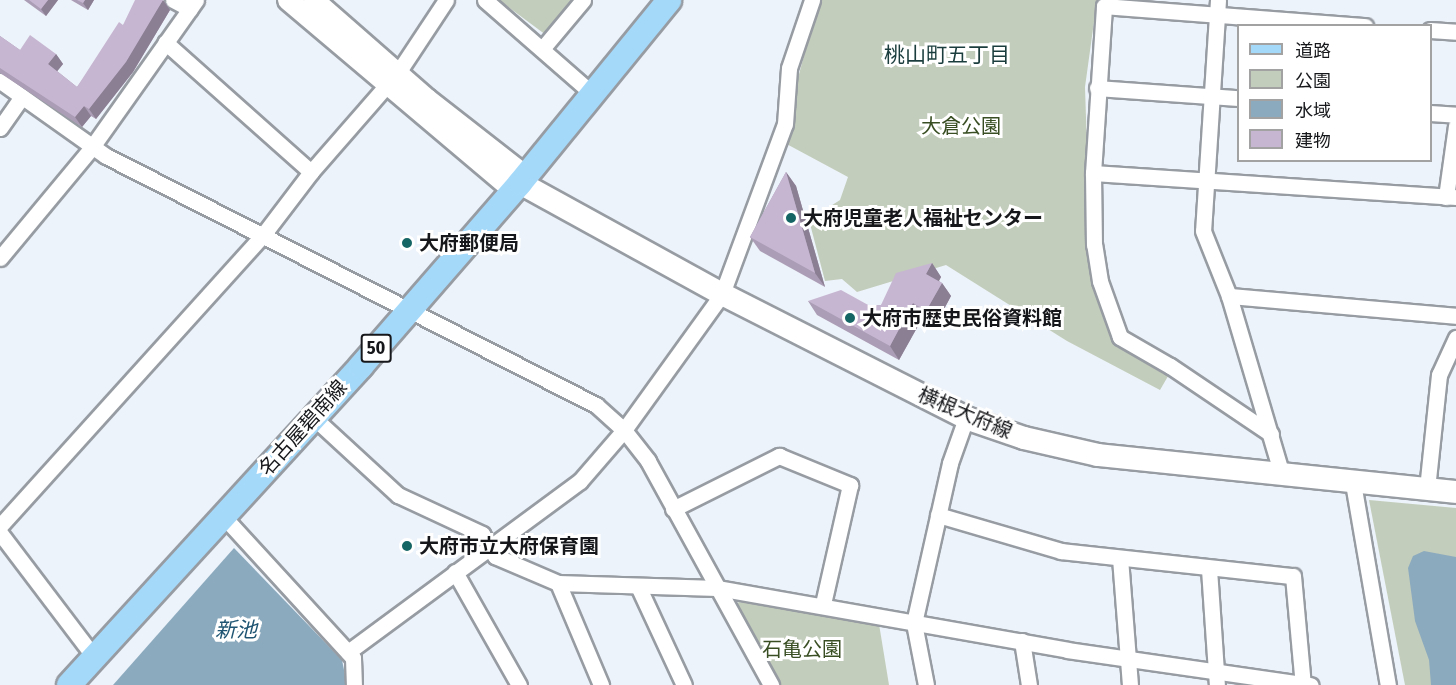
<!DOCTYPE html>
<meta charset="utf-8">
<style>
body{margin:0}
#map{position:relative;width:1456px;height:685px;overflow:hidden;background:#edf3fa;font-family:"Fira Sans Condensed","Noto Sans JP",sans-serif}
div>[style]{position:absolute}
.green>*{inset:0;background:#c3cdbb}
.water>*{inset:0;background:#8caabe}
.roads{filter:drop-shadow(2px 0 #979ca3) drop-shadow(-2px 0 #979ca3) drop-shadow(0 2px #979ca3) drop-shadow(0 -2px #979ca3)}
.minor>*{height:15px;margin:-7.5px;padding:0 7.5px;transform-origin:7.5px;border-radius:7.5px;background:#fff}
.tertiary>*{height:20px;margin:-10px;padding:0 10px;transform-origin:10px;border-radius:10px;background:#fff}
.secondary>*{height:22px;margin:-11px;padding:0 11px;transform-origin:11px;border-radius:11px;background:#fff}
.primary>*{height:24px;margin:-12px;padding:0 12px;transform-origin:12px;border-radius:12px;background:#a5d9fa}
.wall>*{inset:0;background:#ab9db5}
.shaded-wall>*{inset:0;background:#8b7f93}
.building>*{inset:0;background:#c7b6d2}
.dots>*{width:16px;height:16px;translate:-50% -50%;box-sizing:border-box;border:3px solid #fff;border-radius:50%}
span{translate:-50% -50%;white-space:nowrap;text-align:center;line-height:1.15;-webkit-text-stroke:6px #fff;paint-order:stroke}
.shield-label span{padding:2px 4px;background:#fff;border:2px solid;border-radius:4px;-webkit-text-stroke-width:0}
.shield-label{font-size:18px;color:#16171a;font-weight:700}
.park-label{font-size:20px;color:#394f23}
.poi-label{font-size:20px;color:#16171a;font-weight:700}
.left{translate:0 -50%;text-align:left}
.street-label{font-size:20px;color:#16171a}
.neighbourhood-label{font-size:21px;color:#1a3c3c}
.water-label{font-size:21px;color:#1f5572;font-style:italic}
.legend{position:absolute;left:1237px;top:24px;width:195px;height:138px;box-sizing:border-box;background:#fff;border:2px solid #a2a2a3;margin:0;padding:8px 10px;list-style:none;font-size:18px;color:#16171a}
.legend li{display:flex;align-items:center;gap:12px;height:30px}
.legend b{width:30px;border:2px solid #a2a2a3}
</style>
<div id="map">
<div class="green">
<div style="clip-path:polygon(499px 0,578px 0,546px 35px)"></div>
<div style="clip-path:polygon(819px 0,1097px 0,1085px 87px,1088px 179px,1113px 345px,1171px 371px,1160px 390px,1067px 341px,946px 265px,857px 292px,842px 279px,825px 281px,809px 220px,840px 200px,848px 177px,781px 141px)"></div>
<div style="clip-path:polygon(1369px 500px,1456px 508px,1456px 685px,1405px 685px)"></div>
<div style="clip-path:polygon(739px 602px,879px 624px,889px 685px,779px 685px,735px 605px)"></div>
</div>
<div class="water">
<div style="clip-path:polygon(234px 548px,342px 660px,347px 685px,113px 685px)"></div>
<div style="clip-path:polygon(1424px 551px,1456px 557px,1456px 685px,1431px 685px,1429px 660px,1415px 621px,1408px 568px,1413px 556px)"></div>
</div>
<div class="roads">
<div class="minor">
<div style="left:173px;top:0;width:19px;rotate:28deg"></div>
<div style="left:485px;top:0;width:145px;rotate:41.1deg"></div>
<div style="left:1218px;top:0;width:231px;rotate:93.7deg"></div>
<div style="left:1203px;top:231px;width:70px;rotate:68.2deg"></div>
<div style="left:1229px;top:296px;width:187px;rotate:73.5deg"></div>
<div style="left:1430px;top:30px;width:26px;rotate:4deg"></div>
<div style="left:542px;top:49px;width:64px;rotate:-50.1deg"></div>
<div style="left:0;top:81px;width:130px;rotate:35.3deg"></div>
<div style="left:106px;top:156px;width:550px;rotate:26.94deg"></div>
<div style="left:596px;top:405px;width:38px;rotate:42deg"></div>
<div style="left:624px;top:430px;width:39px;rotate:52deg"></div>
<div style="left:648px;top:461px;width:256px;rotate:61.2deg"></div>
<div style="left:1097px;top:88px;width:141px;rotate:4.1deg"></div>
<div style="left:1430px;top:113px;width:26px;rotate:4deg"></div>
<div style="left:0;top:128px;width:38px;rotate:-55deg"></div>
<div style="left:311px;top:172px;width:134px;rotate:-48.9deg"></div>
<div style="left:399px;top:71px;width:85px;rotate:-56.5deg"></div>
<div style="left:1093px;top:173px;width:364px;rotate:3.8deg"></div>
<div style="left:1446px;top:197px;width:72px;rotate:-82deg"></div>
<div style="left:0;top:258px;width:144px;rotate:-50.3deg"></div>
<div style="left:92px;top:147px;width:180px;rotate:-54.7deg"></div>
<div style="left:1229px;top:296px;width:228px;rotate:5deg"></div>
<div style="left:312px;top:416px;width:117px;rotate:42.6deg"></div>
<div style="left:398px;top:495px;width:93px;rotate:24.9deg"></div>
<div style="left:482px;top:534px;width:26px;rotate:59deg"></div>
<div style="left:495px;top:556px;width:69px;rotate:23.2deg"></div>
<div style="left:558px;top:583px;width:159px;rotate:1.8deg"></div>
<div style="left:717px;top:588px;width:355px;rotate:10deg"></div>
<div style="left:1067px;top:650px;width:246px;rotate:8.2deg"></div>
<div style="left:1271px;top:434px;width:122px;rotate:-146deg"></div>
<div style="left:1170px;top:366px;width:58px;rotate:-149.9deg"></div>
<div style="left:1120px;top:337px;width:59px;rotate:-109.7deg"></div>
<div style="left:1100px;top:281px;width:36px;rotate:-99deg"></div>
<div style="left:1094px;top:245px;width:72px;rotate:-90.8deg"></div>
<div style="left:1093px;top:173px;width:167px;rotate:-86.2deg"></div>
<div style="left:1104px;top:6px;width:262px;rotate:4.4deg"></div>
<div style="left:1353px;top:483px;width:205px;rotate:80.2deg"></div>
<div style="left:1427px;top:489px;width:115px;rotate:-84deg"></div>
<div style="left:1439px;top:375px;width:41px;rotate:-65.3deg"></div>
<div style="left:673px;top:509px;width:119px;rotate:-26.6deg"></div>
<div style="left:779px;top:456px;width:77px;rotate:22.2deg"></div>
<div style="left:850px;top:485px;width:122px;rotate:102.8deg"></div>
<div style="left:938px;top:515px;width:128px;rotate:16.3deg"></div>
<div style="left:1061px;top:551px;width:233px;rotate:6.2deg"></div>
<div style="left:1293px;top:576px;width:109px;rotate:84.8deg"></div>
<div style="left:224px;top:517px;width:191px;rotate:47.5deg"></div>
<div style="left:353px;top:658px;width:27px;rotate:88deg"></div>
<div style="left:0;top:526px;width:392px;rotate:-47.9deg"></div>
<div style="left:263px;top:235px;width:79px;rotate:-52.7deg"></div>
<div style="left:311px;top:172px;width:195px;rotate:-138.3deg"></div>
<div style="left:0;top:533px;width:156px;rotate:52.8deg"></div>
<div style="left:1120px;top:558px;width:127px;rotate:85.5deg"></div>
<div style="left:1209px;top:569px;width:116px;rotate:86.1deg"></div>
<div style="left:455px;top:572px;width:130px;rotate:60.5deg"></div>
<div style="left:558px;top:583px;width:111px;rotate:67.1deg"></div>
<div style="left:638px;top:586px;width:109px;rotate:65.1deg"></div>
<div style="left:1022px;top:641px;width:45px;rotate:81deg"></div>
<div style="left:348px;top:652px;width:288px;rotate:-36.4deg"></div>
<div style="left:580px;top:481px;width:67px;rotate:-49.2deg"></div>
<div style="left:624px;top:430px;width:168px;rotate:-54.2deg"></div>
<div style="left:722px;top:294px;width:181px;rotate:-69.7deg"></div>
<div style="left:785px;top:124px;width:56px;rotate:-85.9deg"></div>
<div style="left:789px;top:68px;width:72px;rotate:-71.3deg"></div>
<div style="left:926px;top:685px;width:63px;rotate:-101deg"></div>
<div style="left:914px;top:623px;width:164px;rotate:-77.3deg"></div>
<div style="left:950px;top:463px;width:48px;rotate:-70.4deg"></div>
</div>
<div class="tertiary">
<div style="left:288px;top:0;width:296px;rotate:40.2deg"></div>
<div style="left:314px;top:0;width:150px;rotate:41.2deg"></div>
<div style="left:427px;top:99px;width:125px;rotate:37.9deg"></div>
</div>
<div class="secondary">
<div style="left:520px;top:183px;width:230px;rotate:28.8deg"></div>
<div style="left:722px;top:294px;width:274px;rotate:26.9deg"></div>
<div style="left:966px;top:418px;width:61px;rotate:19deg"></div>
<div style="left:1024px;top:438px;width:76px;rotate:12.9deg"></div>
<div style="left:1098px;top:455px;width:360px;rotate:5.9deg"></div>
</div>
<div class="primary">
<div style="left:69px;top:685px;width:432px;rotate:-47.5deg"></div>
<div style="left:361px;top:366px;width:242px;rotate:-49deg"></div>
<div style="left:520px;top:183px;width:236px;rotate:-50.8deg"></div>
</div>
</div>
<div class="wall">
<div style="clip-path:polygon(24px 0,58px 0,46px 16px)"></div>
<div style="clip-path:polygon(71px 0,94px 0,88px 10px)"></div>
<div style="clip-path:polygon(163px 0,170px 10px,133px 72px,96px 119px,91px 116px,82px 127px,0 73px,0 36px,20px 50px,56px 54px,63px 64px,57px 71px,77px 87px,123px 25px)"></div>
<div style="clip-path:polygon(786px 172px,796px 186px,825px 287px,760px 251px,750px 237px)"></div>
<div style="clip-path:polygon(932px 263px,941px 277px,939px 281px,942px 283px,951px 296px,936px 324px,923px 317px,899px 360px,817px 315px,808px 301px,870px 306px,881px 305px)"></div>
</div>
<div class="shaded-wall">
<div style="clip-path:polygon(48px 0,58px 0,46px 16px,41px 9px)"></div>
<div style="clip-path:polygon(85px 0,94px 0,88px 10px,83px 3px)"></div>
<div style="clip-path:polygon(163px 0,170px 10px,133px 72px,96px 119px,89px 109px)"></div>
<div style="clip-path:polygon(56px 54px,63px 64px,55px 74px,48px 64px)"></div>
<div style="clip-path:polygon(84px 106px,91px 116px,82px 127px,75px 117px)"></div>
<div style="clip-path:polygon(786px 172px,796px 186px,825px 287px,815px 273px)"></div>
<div style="clip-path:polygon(932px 263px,941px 277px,935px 288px,926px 274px)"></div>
<div style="clip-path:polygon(942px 283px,951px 296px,936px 324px,926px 311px)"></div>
<div style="clip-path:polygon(913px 303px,923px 317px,899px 360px,890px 346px)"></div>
</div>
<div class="building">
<div style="clip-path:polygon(29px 0,48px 0,41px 9px)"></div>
<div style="clip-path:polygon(77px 0,85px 0,83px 3px)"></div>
<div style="clip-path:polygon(135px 0,163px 0,126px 62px,89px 109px,84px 106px,75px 117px,0 68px,0 36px,20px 50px,30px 35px,56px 54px,48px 64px,77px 87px,119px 22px,123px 25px)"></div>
<div style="clip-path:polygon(786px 172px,815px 273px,750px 237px)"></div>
<div style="clip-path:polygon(932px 263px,926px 274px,942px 283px,926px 311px,913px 303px,890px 346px,808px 301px,841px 290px,870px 306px,881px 305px,896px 273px)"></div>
</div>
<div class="dots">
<div style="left:791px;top:218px;background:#156565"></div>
<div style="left:407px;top:243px;background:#156565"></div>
<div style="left:850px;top:318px;background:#156565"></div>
<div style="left:407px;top:546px;background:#156565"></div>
</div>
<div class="shield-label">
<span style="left:376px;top:348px">50</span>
</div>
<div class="park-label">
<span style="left:961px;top:126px">大倉公園</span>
<span style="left:802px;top:649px">石亀公園</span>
</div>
<div class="poi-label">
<span class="left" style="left:803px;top:218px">大府児童老人福祉センター</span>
<span class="left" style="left:419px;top:243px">大府郵便局</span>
<span class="left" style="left:862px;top:318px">大府市歴史民俗資料館</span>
<span class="left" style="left:419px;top:546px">大府市立大府保育園</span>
</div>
<div class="street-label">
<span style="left:965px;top:413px;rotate:23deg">横根大府線</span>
<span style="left:303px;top:428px;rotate:-48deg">名古屋碧南線</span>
</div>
<div class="neighbourhood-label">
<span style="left:947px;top:55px">桃山町五丁目</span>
</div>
<div class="water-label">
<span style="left:236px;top:630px">新池</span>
</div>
<ul class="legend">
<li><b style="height:8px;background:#a5d9fa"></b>道路</li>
<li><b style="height:16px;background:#c3cdbb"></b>公園</li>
<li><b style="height:16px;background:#8caabe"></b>水域</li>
<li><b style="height:16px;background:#c7b6d2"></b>建物</li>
</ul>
</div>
